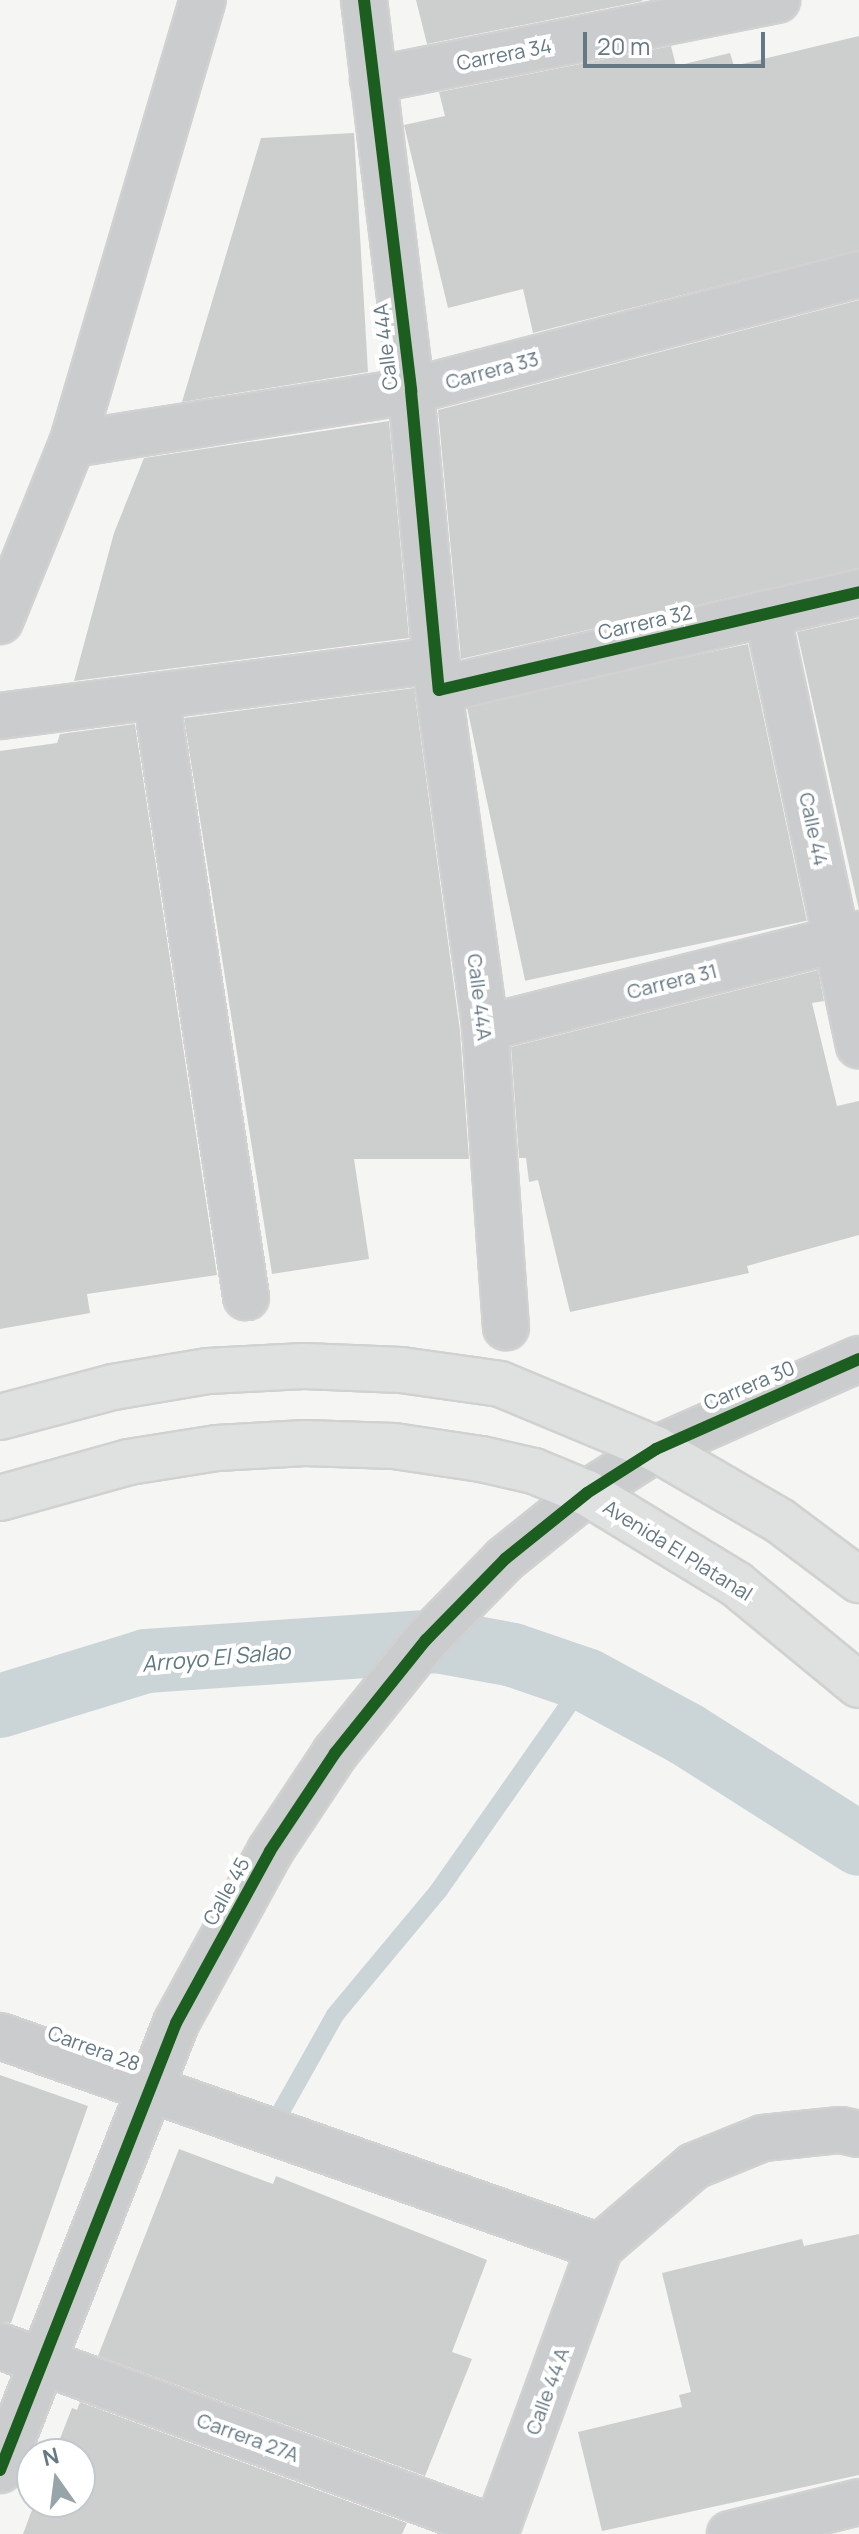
<!DOCTYPE html>
<style>
body{margin:0}
#map{position:relative;width:859px;height:2534px;overflow:hidden;background:#f5f5f3;font-family:Manrope,sans-serif}
div>[style]{position:absolute}
.stream>*{height:18px;margin:-9px;padding:0 9px;transform-origin:9px;border-radius:9px;background:#cbd4d6}
.canal>*{height:64px;margin:-32px;padding:0 32px;transform-origin:32px;border-radius:32px;background:#cbd4d6}
.building>*{inset:0;background:#cdcece;transform-origin:0 0}
.roads{filter:drop-shadow(2px 0 #d1d1d1) drop-shadow(-2px 0 #d1d1d1) drop-shadow(0 2px #d1d1d1) drop-shadow(0 -2px #d1d1d1)}
.minor>*{height:44px;margin:-22px;padding:0 22px;transform-origin:22px;border-radius:22px;background:#cacccd}
.major>*{height:44px;margin:-22px;padding:0 22px;transform-origin:22px;border-radius:22px;background:#dfe0e0}
.cycleway>*{height:12px;margin:-6px;padding:0 6px;transform-origin:6px;border-radius:6px;background:#1b5e20}
span{translate:-50% -50%;white-space:nowrap;text-align:center;line-height:1.15;-webkit-text-stroke:8px #fff;paint-order:stroke}
.street-label{font-size:20px;color:#657883}
.water-label{font-size:22px;color:#607a80;font-style:italic}
.north{position:absolute;left:16px;top:2438px;width:80px;height:80px;box-sizing:border-box;background:#fff;border:2px solid #c1c9cd;border-radius:50%;rotate:346deg;font-size:22px;font-weight:700;line-height:32px;text-align:center;color:#657883}
.north::after{content:'';display:block;margin:auto;width:28px;height:36px;background:#97a4aa;clip-path:polygon(50% 0,100% 100%,50% 72%,0 100%)}
.scale{position:absolute;left:583px;top:32px;width:182px;height:36px;box-sizing:border-box;border:4px solid #657883;border-top:0;padding-left:10px;font-size:24px;line-height:28px;white-space:nowrap;color:#657883;-webkit-text-stroke:6px #fff;paint-order:stroke}
</style>
<div id="map">
<div class="stream">
<div style="left:270px;top:2131px;width:133px;rotate:-60.7deg"></div>
<div style="left:335px;top:2015px;width:163px;rotate:-50.2deg"></div>
<div style="left:439px;top:1890px;width:256px;rotate:-55deg"></div>
</div>
<div class="canal">
<div style="left:0;top:1706px;width:153px;rotate:-17.1deg"></div>
<div style="left:146px;top:1661px;width:292px;rotate:-3.9deg"></div>
<div style="left:437px;top:1641px;width:77px;rotate:10.4deg"></div>
<div style="left:513px;top:1655px;width:77px;rotate:18.9deg"></div>
<div style="left:586px;top:1680px;width:114px;rotate:28.4deg"></div>
<div style="left:686px;top:1734px;width:205px;rotate:32.4deg"></div>
</div>
<div class="building">
<div style="clip-path:polygon(416px 0,642px 0,643px 1px,427px 44px)"></div>
<div style="clip-path:polygon(859px 36px,859px 250px,533px 333px,523px 289px,448px 308px,404px 125px,445px 116px,439px 92px,671px 46px,676px 66px,730px 53px,734px 66px)"></div>
<div style="clip-path:polygon(354px 133px,368px 372px,182px 402px,261px 138px)"></div>
<div style="clip-path:polygon(859px 300px,859px 568px,461px 659px,438px 410px)"></div>
<div style="clip-path:polygon(389px 421px,409px 638px,74px 681px,114px 533px,144px 458px)"></div>
<div style="clip-path:polygon(859px 618px,859px 910px,797px 632px)"></div>
<div style="left:748px;top:644px;width:283px;height:288px;rotate:78deg"></div>
<div style="clip-path:polygon(414px 688px,460px 1031px,469px 1159px,354px 1159px,369px 1259px,272px 1274px,184px 718px)"></div>
<div style="clip-path:polygon(135px 724px,217px 1275px,87px 1294px,90px 1313px,0 1329px,0 751px,57px 743px,60px 734px)"></div>
<div style="clip-path:polygon(818px 970px,824px 1001px,812px 1003px,837px 1106px,859px 1101px,859px 1235px,747px 1266px,749px 1273px,570px 1312px,538px 1180px,529px 1182px,526px 1158px,519px 1158px,511px 1047px)"></div>
<div style="clip-path:polygon(0 2075px,88px 2106px,11px 2323px,0 2322px)"></div>
<div style="clip-path:polygon(179px 2149px,273px 2184px,276px 2176px,487px 2260px,452px 2352px,472px 2359px,425px 2476px,98px 2356px)"></div>
<div style="clip-path:polygon(859px 2234px,859px 2475px,602px 2531px,578px 2432px,682px 2407px,679px 2395px,691px 2392px,662px 2273px,802px 2239px,804px 2246px)"></div>
<div style="clip-path:polygon(80px 2402px,407px 2523px,402px 2534px,23px 2534px,35px 2502px,80px 2502px,80px 2454px,54px 2454px,72px 2408px,77px 2410px)"></div>
</div>
<div class="roads">
<div class="minor">
<div style="left:364px;top:0;width:394px;rotate:83.1deg"></div>
<div style="left:411px;top:391px;width:300px;rotate:84.7deg"></div>
<div style="left:439px;top:690px;width:341px;rotate:82.2deg"></div>
<div style="left:485px;top:1028px;width:300px;rotate:86deg"></div>
<div style="left:373px;top:80px;width:412px;rotate:-11.2deg"></div>
<div style="left:72px;top:444px;width:343px;rotate:-8.9deg"></div>
<div style="left:411px;top:391px;width:463px;rotate:-14.6deg"></div>
<div style="left:767px;top:613px;width:442px;rotate:78deg"></div>
<div style="left:0;top:621px;width:191px;rotate:-67.9deg"></div>
<div style="left:72px;top:444px;width:463px;rotate:-73.6deg"></div>
<div style="left:439px;top:690px;width:431px;rotate:-13.1deg"></div>
<div style="left:156px;top:696px;width:608px;rotate:81.48deg"></div>
<div style="left:0;top:716px;width:440px;rotate:-7.3deg"></div>
<div style="left:485px;top:1028px;width:386px;rotate:-14.1deg"></div>
<div style="left:0;top:2036px;width:636px;rotate:19.38deg"></div>
<div style="left:0;top:2346px;width:529px;rotate:20.25deg"></div>
<div style="left:0;top:2470px;width:480px;rotate:-68.5deg"></div>
<div style="left:176px;top:2023px;width:196px;rotate:-61.3deg"></div>
<div style="left:270px;top:1851px;width:118px;rotate:-56.4deg"></div>
<div style="left:335px;top:1753px;width:145px;rotate:-51.2deg"></div>
<div style="left:426px;top:1640px;width:113px;rotate:-45.7deg"></div>
<div style="left:505px;top:1559px;width:105px;rotate:-38.8deg"></div>
<div style="left:587px;top:1493px;width:82px;rotate:-32.5deg"></div>
<div style="left:656px;top:1449px;width:222px;rotate:-23.9deg"></div>
<div style="left:495px;top:2534px;width:306px;rotate:-69.9deg"></div>
<div style="left:600px;top:2247px;width:124px;rotate:-40.8deg"></div>
<div style="left:694px;top:2166px;width:74px;rotate:-22.1deg"></div>
<div style="left:763px;top:2138px;width:78px;rotate:-5.9deg"></div>
<div style="left:841px;top:2130px;width:18px;rotate:13deg"></div>
<div style="left:730px;top:2534px;width:133px;rotate:-13.9deg"></div>
</div>
<div class="major">
<div style="left:0;top:1417px;width:117px;rotate:-14.9deg"></div>
<div style="left:113px;top:1387px;width:96px;rotate:-9.6deg"></div>
<div style="left:208px;top:1371px;width:96px;rotate:-3deg"></div>
<div style="left:304px;top:1366px;width:97px;rotate:2.4deg"></div>
<div style="left:401px;top:1370px;width:100px;rotate:8deg"></div>
<div style="left:500px;top:1384px;width:169px;rotate:22.6deg"></div>
<div style="left:656px;top:1449px;width:143px;rotate:30.1deg"></div>
<div style="left:780px;top:1521px;width:99px;rotate:36.8deg"></div>
<div style="left:0;top:1498px;width:134px;rotate:-15.6deg"></div>
<div style="left:129px;top:1462px;width:89px;rotate:-9deg"></div>
<div style="left:217px;top:1448px;width:88px;rotate:-3.3deg"></div>
<div style="left:305px;top:1443px;width:89px;rotate:1.9deg"></div>
<div style="left:394px;top:1446px;width:88px;rotate:8.5deg"></div>
<div style="left:481px;top:1459px;width:54px;rotate:12.8deg"></div>
<div style="left:534px;top:1471px;width:57px;rotate:22.5deg"></div>
<div style="left:587px;top:1493px;width:175px;rotate:31.4deg"></div>
<div style="left:736px;top:1584px;width:159px;rotate:39.4deg"></div>
</div>
</div>
<div class="cycleway">
<div style="left:364px;top:0;width:394px;rotate:83.1deg"></div>
<div style="left:411px;top:391px;width:300px;rotate:84.7deg"></div>
<div style="left:439px;top:690px;width:431px;rotate:-13.1deg"></div>
<div style="left:0;top:2470px;width:480px;rotate:-68.5deg"></div>
<div style="left:176px;top:2023px;width:196px;rotate:-61.3deg"></div>
<div style="left:270px;top:1851px;width:118px;rotate:-56.4deg"></div>
<div style="left:335px;top:1753px;width:145px;rotate:-51.2deg"></div>
<div style="left:426px;top:1640px;width:113px;rotate:-45.7deg"></div>
<div style="left:505px;top:1559px;width:105px;rotate:-38.8deg"></div>
<div style="left:587px;top:1493px;width:82px;rotate:-32.5deg"></div>
<div style="left:656px;top:1449px;width:222px;rotate:-23.9deg"></div>
</div>
<div class="street-label">
<span style="left:504px;top:54px;rotate:-11deg">Carrera 34</span>
<span style="left:385px;top:347px;rotate:-97deg">Calle 44A</span>
<span style="left:492px;top:370px;rotate:-15deg">Carrera 33</span>
<span style="left:645px;top:622px;rotate:-13deg">Carrera 32</span>
<span style="left:814px;top:829px;rotate:78deg">Calle 44</span>
<span style="left:672px;top:981px;rotate:-14deg">Carrera 31</span>
<span style="left:480px;top:997px;rotate:83deg">Calle 44A</span>
<span style="left:749px;top:1385px;rotate:-23deg">Carrera 30</span>
<span style="left:678px;top:1550px;rotate:32deg">Avenida El Platanal</span>
<span style="left:226px;top:1891px;rotate:-61deg">Calle 45</span>
<span style="left:94px;top:2048px;rotate:20deg">Carrera 28</span>
<span style="left:547px;top:2391px;rotate:-70deg">Calle 44 A</span>
<span style="left:248px;top:2437px;rotate:20deg">Carrera 27A</span>
</div>
<div class="water-label">
<span style="left:216px;top:1658px;rotate:-5deg">Arroyo El Salao</span>
</div>
<div class="north">N</div>
<div class="scale">20 m</div>
</div>
